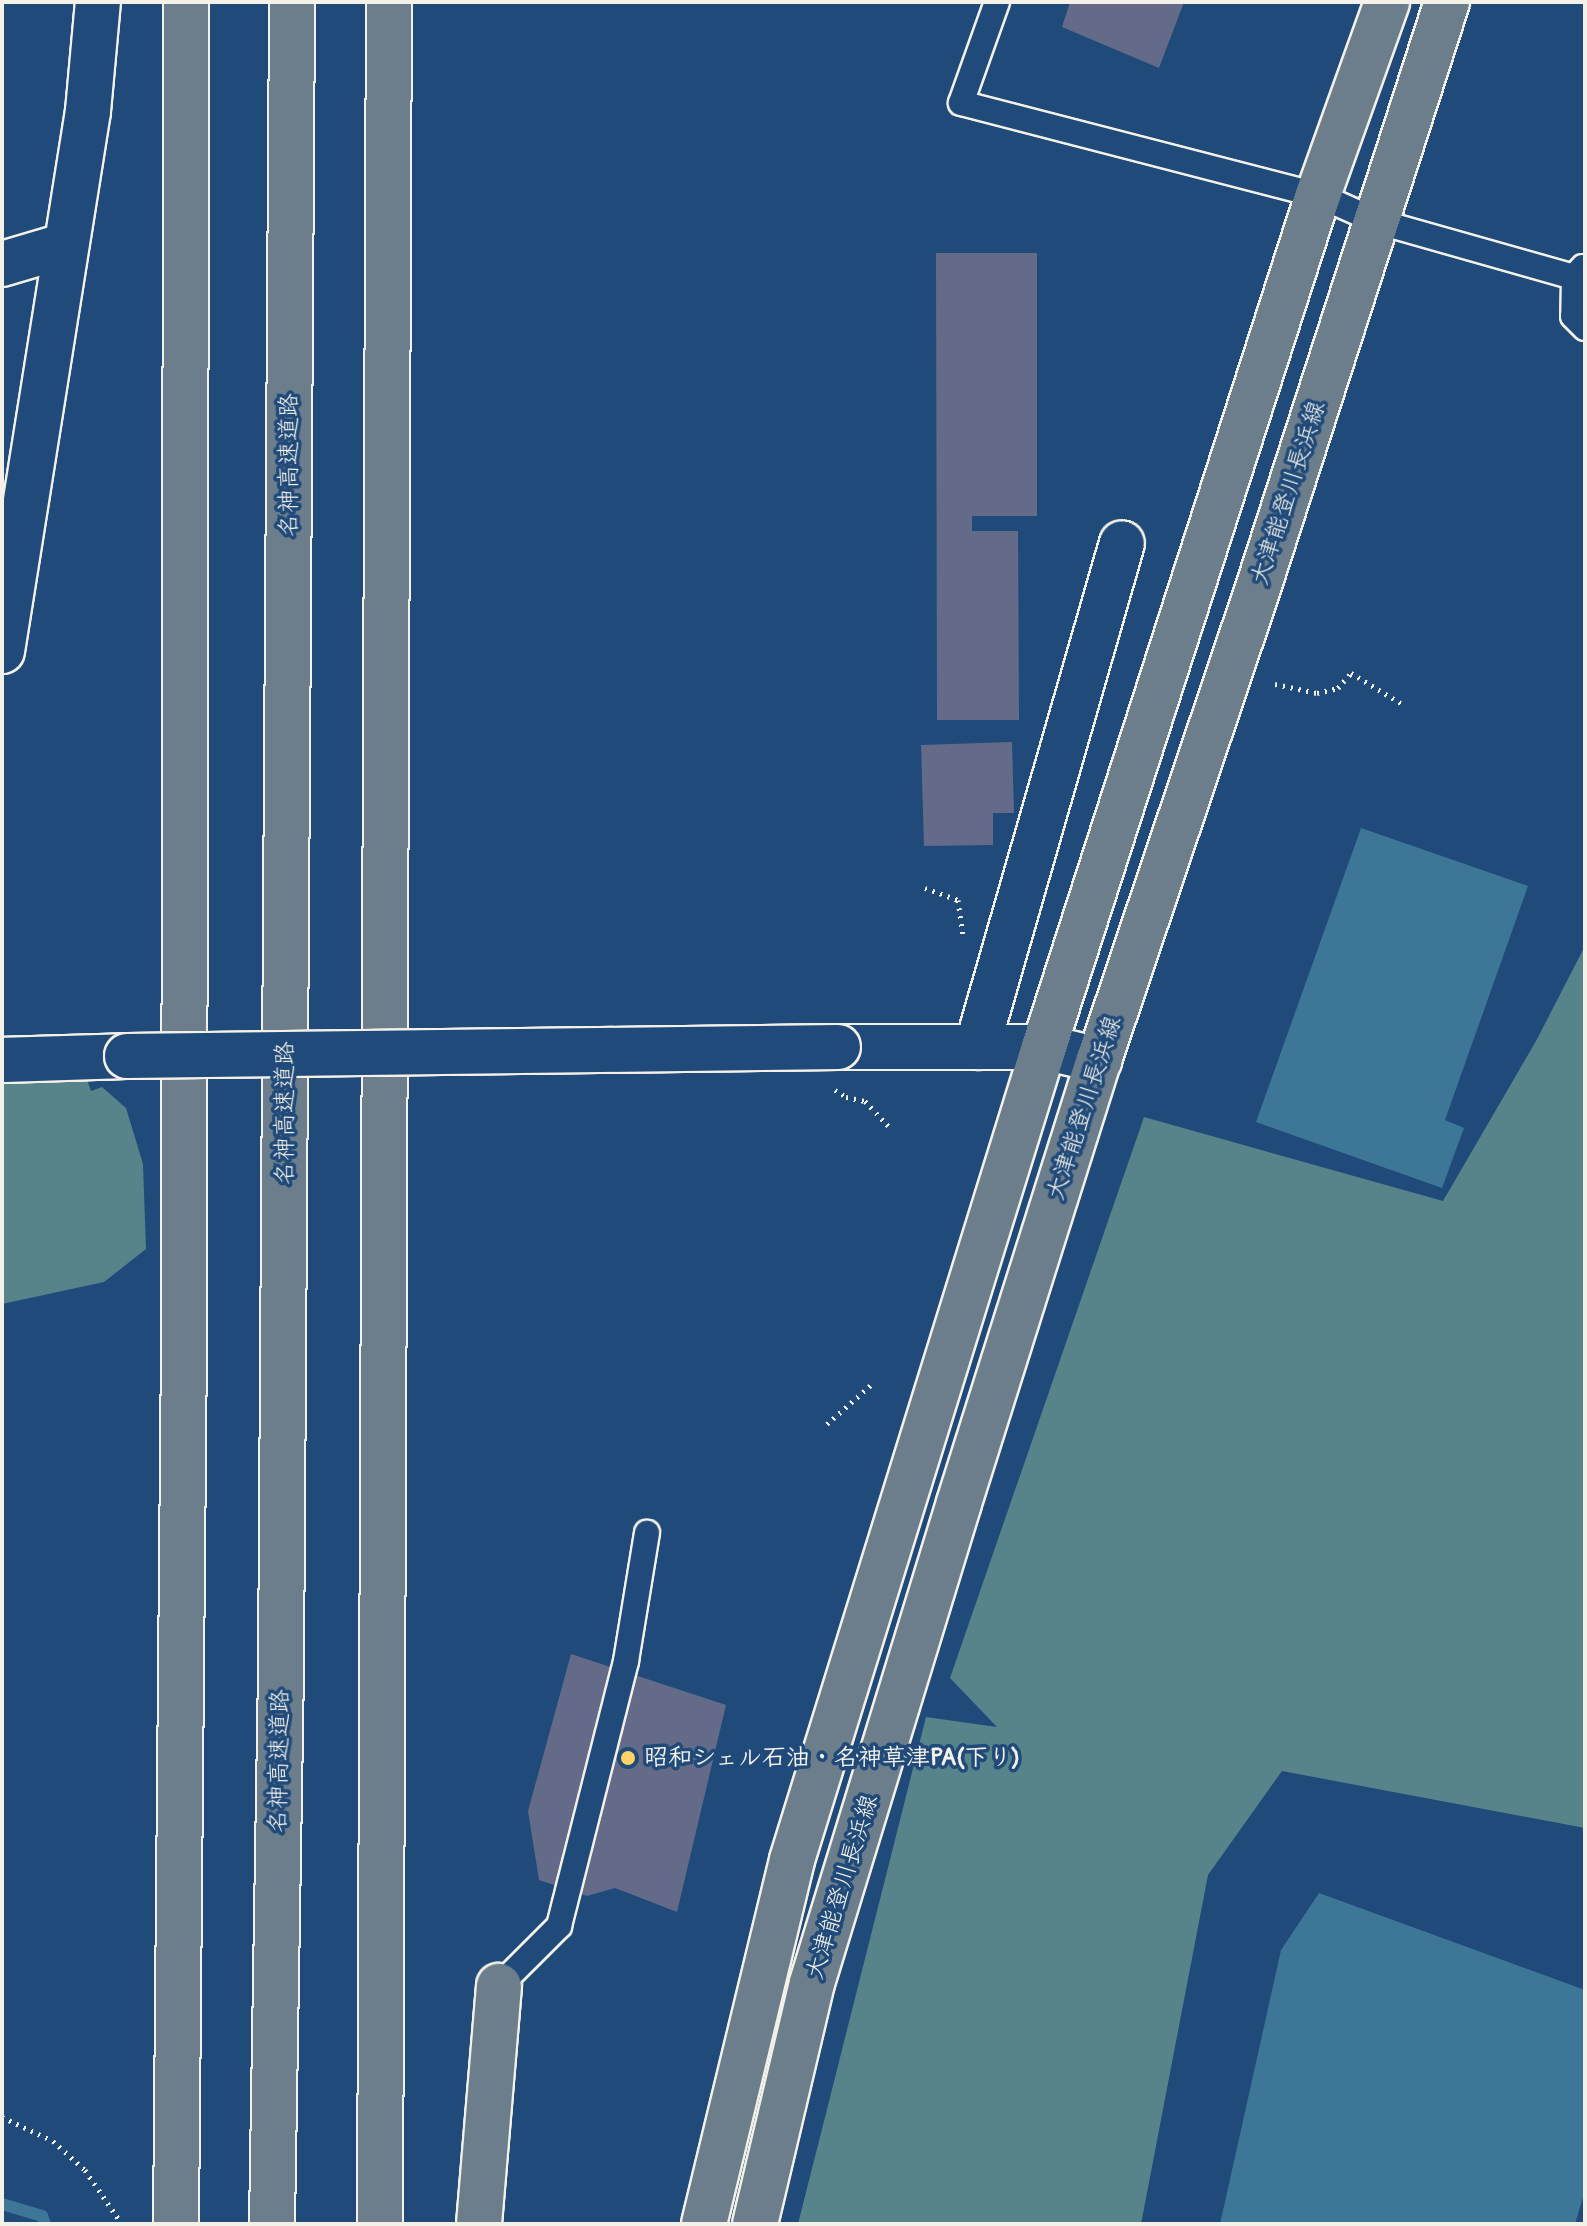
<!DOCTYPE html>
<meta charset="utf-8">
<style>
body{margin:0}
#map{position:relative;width:1587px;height:2226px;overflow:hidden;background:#1f4a7a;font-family:Pangolin,"Klee One",sans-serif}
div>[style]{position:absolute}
.green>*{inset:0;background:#57838a}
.water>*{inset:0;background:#3e7698}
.stream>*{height:12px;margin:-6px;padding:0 6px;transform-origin:6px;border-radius:6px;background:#3e7698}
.building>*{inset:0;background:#646b89}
.path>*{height:5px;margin-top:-2.5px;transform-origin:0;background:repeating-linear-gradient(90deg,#f4f1e8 0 2px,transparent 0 8px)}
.roads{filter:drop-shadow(2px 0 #f4f1e8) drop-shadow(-2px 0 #f4f1e8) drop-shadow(0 2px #f4f1e8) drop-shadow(0 -2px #f4f1e8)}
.lane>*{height:24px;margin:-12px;padding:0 12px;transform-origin:12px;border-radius:12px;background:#1f4a7a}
.street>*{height:44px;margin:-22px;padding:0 22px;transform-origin:22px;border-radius:22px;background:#1f4a7a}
.primary>*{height:44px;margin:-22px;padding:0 22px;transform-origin:22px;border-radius:22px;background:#6c7d8b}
.highway>*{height:44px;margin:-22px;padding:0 22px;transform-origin:22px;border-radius:22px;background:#6c7d8b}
.bridges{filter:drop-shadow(2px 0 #f4f1e8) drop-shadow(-2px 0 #f4f1e8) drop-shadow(0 2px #f4f1e8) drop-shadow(0 -2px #f4f1e8)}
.street-bridge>*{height:44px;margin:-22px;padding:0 22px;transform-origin:22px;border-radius:22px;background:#1f4a7a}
.dots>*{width:22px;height:22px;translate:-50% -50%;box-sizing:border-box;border:4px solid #1f4a7a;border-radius:50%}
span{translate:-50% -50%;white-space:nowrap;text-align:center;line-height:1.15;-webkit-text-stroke:7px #1f4a7a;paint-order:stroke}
.street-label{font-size:24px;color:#f4f1e8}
.poi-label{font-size:24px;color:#f4f1e8;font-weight:700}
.left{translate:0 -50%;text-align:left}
.frame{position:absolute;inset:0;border:4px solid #f4f1e8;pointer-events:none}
</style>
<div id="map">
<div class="green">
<div style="clip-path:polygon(1585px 946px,1585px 1828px,1282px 1771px,1208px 1875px,1141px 2224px,798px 2224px,926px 1717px,997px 1727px,950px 1678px,1144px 1117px,1443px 1201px,1536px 1041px)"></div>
<div style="clip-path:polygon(2px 1077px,86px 1077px,91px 1091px,102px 1087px,126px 1108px,143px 1164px,146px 1249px,104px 1282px,2px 1304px)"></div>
</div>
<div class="water">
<div style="clip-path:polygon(1361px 828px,1528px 886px,1445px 1120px,1464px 1128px,1442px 1188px,1256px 1122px)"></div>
<div style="clip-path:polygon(1319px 1893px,1585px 1990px,1585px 2191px,1575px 2224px,1220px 2224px,1281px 1950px)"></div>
</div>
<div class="stream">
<div style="left:2px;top:2204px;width:42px;rotate:16.7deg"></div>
<div style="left:42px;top:2216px;width:9px;rotate:69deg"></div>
</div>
<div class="building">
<div style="clip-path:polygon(1070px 2px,1184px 2px,1159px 68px,1062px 27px)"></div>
<div style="clip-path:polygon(936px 253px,1037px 253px,1037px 516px,972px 516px,972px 531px,1018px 531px,1019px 720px,937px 720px)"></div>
<div style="clip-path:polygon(1012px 742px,1014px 813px,993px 813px,993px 845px,924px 846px,921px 745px)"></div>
<div style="clip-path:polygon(571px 1654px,726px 1705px,677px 1912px,615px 1888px,587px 1896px,539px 1880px,528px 1811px)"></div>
</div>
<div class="path">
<div style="left:1275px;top:684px;width:43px;rotate:12.1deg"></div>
<div style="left:1317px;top:693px;width:22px;rotate:-13deg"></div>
<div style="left:1338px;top:688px;width:20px;rotate:-49deg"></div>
<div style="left:1351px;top:673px;width:60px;rotate:31.3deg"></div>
<div style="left:925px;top:888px;width:35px;rotate:20deg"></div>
<div style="left:958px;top:900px;width:34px;rotate:82deg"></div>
<div style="left:835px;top:1090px;width:13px;rotate:32deg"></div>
<div style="left:846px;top:1097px;width:19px;rotate:12deg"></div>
<div style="left:865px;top:1101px;width:34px;rotate:47deg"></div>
<div style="left:827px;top:1424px;width:60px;rotate:-41.6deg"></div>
<div style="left:2px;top:2117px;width:56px;rotate:25.2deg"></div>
<div style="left:53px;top:2141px;width:43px;rotate:42.2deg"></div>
<div style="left:85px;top:2170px;width:65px;rotate:55.6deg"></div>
</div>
<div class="roads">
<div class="lane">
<div style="left:997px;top:2px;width:107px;rotate:109.6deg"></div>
<div style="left:961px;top:103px;width:369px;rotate:14.5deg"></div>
<div style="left:1318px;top:195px;width:64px;rotate:24.1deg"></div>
<div style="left:1376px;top:221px;width:206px;rotate:15.8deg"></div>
<div style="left:1583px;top:267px;width:13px;rotate:132deg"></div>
<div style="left:1574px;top:277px;width:39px;rotate:91deg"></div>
<div style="left:1573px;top:316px;width:17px;rotate:45deg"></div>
<div style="left:499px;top:1986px;width:85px;rotate:-45deg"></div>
<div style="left:559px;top:1926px;width:273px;rotate:-75.8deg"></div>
<div style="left:626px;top:1661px;width:130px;rotate:-80.7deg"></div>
</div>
<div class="street">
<div style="left:2px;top:264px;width:67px;rotate:-16.5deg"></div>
<div style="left:2px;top:651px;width:547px;rotate:-80.95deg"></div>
<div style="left:88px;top:111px;width:109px;rotate:-84.8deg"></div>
<div style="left:838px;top:1047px;width:206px"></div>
<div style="left:1044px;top:1047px;width:57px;rotate:13.3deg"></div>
<div style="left:977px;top:1047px;width:524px;rotate:-73.95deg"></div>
<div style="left:2px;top:1060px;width:125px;rotate:-1.8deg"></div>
</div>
<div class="primary">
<div style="left:704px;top:2224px;width:374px;rotate:-76.4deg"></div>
<div style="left:792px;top:1860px;width:851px;rotate:-72.78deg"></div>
<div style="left:1044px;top:1047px;width:895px;rotate:-72.17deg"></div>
<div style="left:1318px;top:195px;width:205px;rotate:-70.3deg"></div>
<div style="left:755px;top:2224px;width:248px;rotate:-76.7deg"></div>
<div style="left:812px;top:1983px;width:502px;rotate:-72.97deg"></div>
<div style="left:959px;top:1503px;width:465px;rotate:-72.5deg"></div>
<div style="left:1099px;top:1060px;width:501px;rotate:-71.38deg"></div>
<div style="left:1259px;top:585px;width:613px;rotate:-72.13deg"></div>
</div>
<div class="highway">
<div style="left:176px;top:2224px;width:888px;rotate:-89.48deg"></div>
<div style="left:184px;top:1336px;width:1334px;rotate:-89.91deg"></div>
<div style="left:272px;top:2224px;width:556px;rotate:-89.07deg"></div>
<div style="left:281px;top:1668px;width:1666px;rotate:-89.62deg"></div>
<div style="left:380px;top:2224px;width:2222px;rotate:-89.77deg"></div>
<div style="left:479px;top:2224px;width:239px;rotate:-85.2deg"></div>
</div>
</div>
<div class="bridges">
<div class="street-bridge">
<div style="left:127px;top:1056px;width:711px;rotate:-0.73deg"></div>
</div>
</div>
<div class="dots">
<div style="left:628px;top:1758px;background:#ffd166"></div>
</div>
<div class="street-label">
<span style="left:289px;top:465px;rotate:-90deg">名神高速道路</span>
<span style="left:1288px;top:493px;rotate:-72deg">大津能登川長浜線</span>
<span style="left:1084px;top:1108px;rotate:-72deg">大津能登川長浜線</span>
<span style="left:285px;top:1113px;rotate:-90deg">名神高速道路</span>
<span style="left:279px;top:1761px;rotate:-89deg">名神高速道路</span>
<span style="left:842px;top:1887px;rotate:-73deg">大津能登川長浜線</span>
</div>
<div class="poi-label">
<span class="left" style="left:644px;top:1758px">昭和シェル石油・名神草津PA(下り)</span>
</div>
<div class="frame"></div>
</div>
